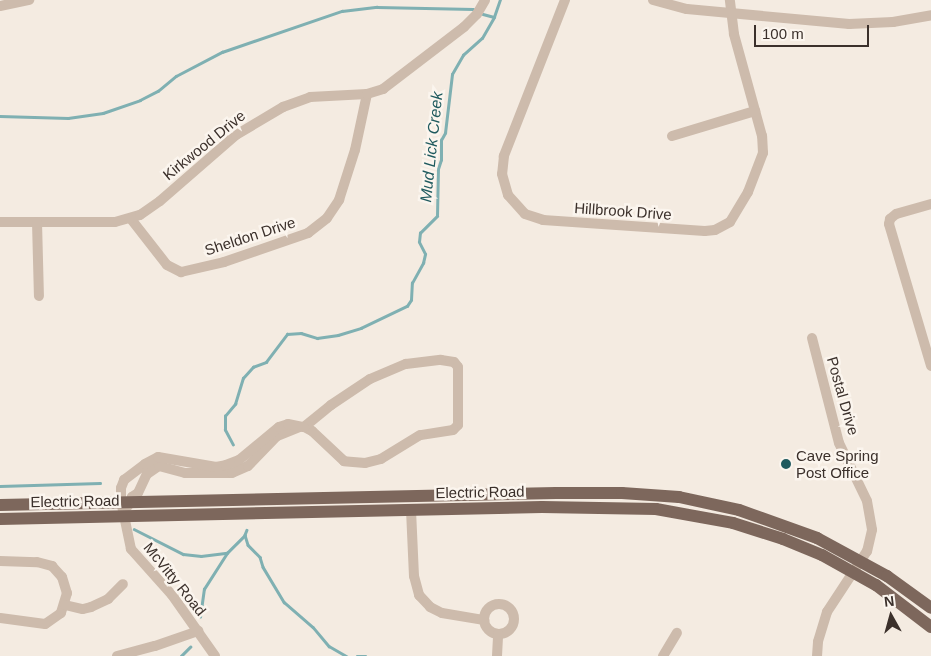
<!DOCTYPE html>
<style>
body{margin:0}
#map{position:relative;width:931px;height:656px;overflow:hidden;background:#f4ebe1;font-family:Helvetica,sans-serif}
div>[style]{position:absolute}
.stream>*{height:2.5px;margin:-1.25px;padding:0 1.25px;transform-origin:1.25px;border-radius:1.25px;background:#7fb0b2}
.minor>*{height:10px;margin:-5px;padding:0 5px;transform-origin:5px;border-radius:5px;background:#cdbbac}
.minor>.ring{margin:-5px;padding:0;box-sizing:content-box;background:none;border:10px solid #cdbbac;border-radius:50%}
.major>*{height:12px;margin:-6px;padding:0 6px;transform-origin:6px;border-radius:6px;background:#7d675c}
.dots>*{width:14px;height:14px;translate:-50% -50%;box-sizing:border-box;border:2px solid #fbf5ee;border-radius:50%}
span{translate:-50% -50%;white-space:nowrap;text-align:center;line-height:1.15;-webkit-text-stroke:5px #fbf5ee;paint-order:stroke}
.street-label{font-size:15px;color:#3b302b}
.poi-label{font-size:15px;color:#3b302b}
.left{translate:0 -50%;text-align:left}
.water-label{font-size:16px;color:#1f5a5e;font-style:italic}
.north{position:absolute;left:866px;top:591px;width:50px;height:50px;-webkit-text-stroke:4px #fbf5ee;paint-order:stroke;rotate:353deg;font-size:14px;font-weight:700;line-height:20px;text-align:center;color:#3b302b}
.north::after{content:'';display:block;margin:auto;width:18px;height:22px;background:#3b302b;clip-path:polygon(50% 0,100% 100%,50% 72%,0 100%)}
.scale{position:absolute;left:754px;top:25px;width:115px;height:22px;box-sizing:border-box;border:2px solid #3b302b;border-top:0;padding-left:6px;font-size:15px;line-height:18px;white-space:nowrap;color:#3b302b;-webkit-text-stroke:4px #fbf5ee;paint-order:stroke}
</style>
<div id="map">
<div class="stream">
<div style="left:483px;top:14px;width:11px;rotate:15deg"></div>
<div style="left:0;top:116px;width:68px;rotate:1.7deg"></div>
<div style="left:68px;top:118px;width:35px;rotate:-8deg"></div>
<div style="left:103px;top:113px;width:39px;rotate:-19deg"></div>
<div style="left:140px;top:100px;width:20px;rotate:-27deg"></div>
<div style="left:158px;top:91px;width:23px;rotate:-40deg"></div>
<div style="left:176px;top:76px;width:52px;rotate:-27.6deg"></div>
<div style="left:222px;top:52px;width:127px;rotate:-18.9deg"></div>
<div style="left:342px;top:11px;width:35px;rotate:-7deg"></div>
<div style="left:377px;top:7px;width:96px;rotate:1.2deg"></div>
<div style="left:233px;top:445px;width:17px;rotate:-118deg"></div>
<div style="left:225px;top:430px;width:14px;rotate:-90deg"></div>
<div style="left:225px;top:416px;width:16px;rotate:-50deg"></div>
<div style="left:235px;top:404px;width:27px;rotate:-73deg"></div>
<div style="left:243px;top:378px;width:15px;rotate:-48deg"></div>
<div style="left:253px;top:367px;width:14px;rotate:-21deg"></div>
<div style="left:266px;top:362px;width:35px;rotate:-53deg"></div>
<div style="left:287px;top:334px;width:14px;rotate:-4deg"></div>
<div style="left:301px;top:333px;width:17px;rotate:17deg"></div>
<div style="left:317px;top:338px;width:21px;rotate:-8deg"></div>
<div style="left:338px;top:335px;width:24px;rotate:-17deg"></div>
<div style="left:361px;top:328px;width:51px;rotate:-25.6deg"></div>
<div style="left:407px;top:306px;width:7px;rotate:-56deg"></div>
<div style="left:411px;top:300px;width:17px;rotate:-87deg"></div>
<div style="left:412px;top:283px;width:23px;rotate:-61deg"></div>
<div style="left:423px;top:263px;width:9px;rotate:-77deg"></div>
<div style="left:425px;top:254px;width:13px;rotate:-117deg"></div>
<div style="left:419px;top:242px;width:9px;rotate:-84deg"></div>
<div style="left:420px;top:233px;width:24px;rotate:-45deg"></div>
<div style="left:437px;top:216px;width:47px;rotate:-88.8deg"></div>
<div style="left:438px;top:169px;width:9px;rotate:-72deg"></div>
<div style="left:441px;top:160px;width:20px;rotate:-90deg"></div>
<div style="left:441px;top:140px;width:8px;rotate:-60deg"></div>
<div style="left:445px;top:133px;width:59px;rotate:-83.2deg"></div>
<div style="left:452px;top:74px;width:22px;rotate:-60deg"></div>
<div style="left:463px;top:55px;width:25px;rotate:-42deg"></div>
<div style="left:482px;top:38px;width:24px;rotate:-60deg"></div>
<div style="left:494px;top:17px;width:18px;rotate:-71deg"></div>
<div style="left:0;top:486px;width:100px;rotate:-1.7deg"></div>
<div style="left:134px;top:529px;width:55px;rotate:27deg"></div>
<div style="left:183px;top:554px;width:18px;rotate:6deg"></div>
<div style="left:201px;top:556px;width:26px;rotate:-7deg"></div>
<div style="left:247px;top:530px;width:5px;rotate:112deg"></div>
<div style="left:245px;top:535px;width:10px;rotate:73deg"></div>
<div style="left:248px;top:545px;width:17px;rotate:45deg"></div>
<div style="left:260px;top:557px;width:10px;rotate:73deg"></div>
<div style="left:263px;top:567px;width:41px;rotate:59deg"></div>
<div style="left:284px;top:602px;width:38px;rotate:41deg"></div>
<div style="left:313px;top:627px;width:25px;rotate:50deg"></div>
<div style="left:329px;top:646px;width:20px;rotate:30deg"></div>
<div style="left:200px;top:617px;width:28px;rotate:-82deg"></div>
<div style="left:204px;top:589px;width:43px;rotate:-57.4deg"></div>
<div style="left:227px;top:553px;width:25px;rotate:-45deg"></div>
<div style="left:181px;top:656px;width:13px;rotate:-45deg"></div>
<div style="left:357px;top:656px;width:9px"></div>
</div>
<div class="minor">
<div style="left:565px;top:0;width:168px;rotate:111.4deg"></div>
<div style="left:504px;top:156px;width:18px;rotate:96deg"></div>
<div style="left:502px;top:174px;width:22px;rotate:74deg"></div>
<div style="left:508px;top:195px;width:25px;rotate:48deg"></div>
<div style="left:525px;top:214px;width:19px;rotate:18deg"></div>
<div style="left:543px;top:220px;width:162px;rotate:3.9deg"></div>
<div style="left:705px;top:231px;width:10px;rotate:-6deg"></div>
<div style="left:715px;top:230px;width:17px;rotate:-28deg"></div>
<div style="left:730px;top:222px;width:35px;rotate:-59deg"></div>
<div style="left:748px;top:192px;width:42px;rotate:-69deg"></div>
<div style="left:763px;top:153px;width:17px;rotate:-93deg"></div>
<div style="left:762px;top:136px;width:106px;rotate:-105.4deg"></div>
<div style="left:734px;top:34px;width:34px;rotate:-97deg"></div>
<div style="left:653px;top:0;width:35px;rotate:15deg"></div>
<div style="left:687px;top:9px;width:163px;rotate:5.3deg"></div>
<div style="left:849px;top:24px;width:44px;rotate:-2.6deg"></div>
<div style="left:893px;top:22px;width:39px;rotate:-10deg"></div>
<div style="left:0;top:6px;width:30px;rotate:-12deg"></div>
<div style="left:672px;top:136px;width:87px;rotate:-16.8deg"></div>
<div style="left:931px;top:204px;width:36px;rotate:164deg"></div>
<div style="left:896px;top:214px;width:8px;rotate:140deg"></div>
<div style="left:890px;top:219px;width:5px;rotate:101deg"></div>
<div style="left:889px;top:224px;width:148px;rotate:73.5deg"></div>
<div style="left:131px;top:219px;width:58px;rotate:52deg"></div>
<div style="left:167px;top:265px;width:16px;rotate:27deg"></div>
<div style="left:181px;top:272px;width:44px;rotate:-13.1deg"></div>
<div style="left:224px;top:262px;width:89px;rotate:-19deg"></div>
<div style="left:308px;top:233px;width:24px;rotate:-38deg"></div>
<div style="left:327px;top:218px;width:22px;rotate:-56deg"></div>
<div style="left:339px;top:200px;width:52px;rotate:-72.3deg"></div>
<div style="left:355px;top:150px;width:57px;rotate:-77.9deg"></div>
<div style="left:0;top:222px;width:115px"></div>
<div style="left:115px;top:222px;width:26px;rotate:-16deg"></div>
<div style="left:140px;top:215px;width:24px;rotate:-35deg"></div>
<div style="left:160px;top:201px;width:101px;rotate:-41deg"></div>
<div style="left:236px;top:135px;width:55px;rotate:-30.8deg"></div>
<div style="left:283px;top:107px;width:29px;rotate:-20deg"></div>
<div style="left:310px;top:97px;width:57px;rotate:-3deg"></div>
<div style="left:367px;top:94px;width:17px;rotate:-17deg"></div>
<div style="left:383px;top:89px;width:102px;rotate:-37.4deg"></div>
<div style="left:464px;top:27px;width:18px;rotate:-45deg"></div>
<div style="left:477px;top:14px;width:16px;rotate:-60deg"></div>
<div style="left:37px;top:222px;width:74px;rotate:88.5deg"></div>
<div style="left:812px;top:338px;width:108px;rotate:75.6deg"></div>
<div style="left:839px;top:443px;width:64px;rotate:64.2deg"></div>
<div style="left:867px;top:501px;width:29px;rotate:80deg"></div>
<div style="left:872px;top:530px;width:22px;rotate:103deg"></div>
<div style="left:867px;top:551px;width:73px;rotate:123.3deg"></div>
<div style="left:827px;top:612px;width:31px;rotate:107deg"></div>
<div style="left:818px;top:642px;width:14px;rotate:94deg"></div>
<div style="left:441px;top:360px;width:13px;rotate:9deg"></div>
<div style="left:454px;top:362px;width:6px;rotate:51deg"></div>
<div style="left:458px;top:367px;width:58px;rotate:90deg"></div>
<div style="left:458px;top:425px;width:7px;rotate:135deg"></div>
<div style="left:453px;top:430px;width:33px;rotate:171deg"></div>
<div style="left:420px;top:435px;width:46px;rotate:148.4deg"></div>
<div style="left:381px;top:459px;width:16px;rotate:166deg"></div>
<div style="left:365px;top:463px;width:21px;rotate:-175deg"></div>
<div style="left:344px;top:461px;width:44px;rotate:-136.8deg"></div>
<div style="left:312px;top:431px;width:9px;rotate:-153deg"></div>
<div style="left:304px;top:427px;width:35px;rotate:-39deg"></div>
<div style="left:331px;top:405px;width:47px;rotate:-33.7deg"></div>
<div style="left:370px;top:379px;width:39px;rotate:-23deg"></div>
<div style="left:406px;top:364px;width:35px;rotate:-7deg"></div>
<div style="left:128px;top:506px;width:10px;rotate:-66deg"></div>
<div style="left:132px;top:497px;width:7px;rotate:-34deg"></div>
<div style="left:138px;top:493px;width:21px;rotate:-65deg"></div>
<div style="left:147px;top:474px;width:14px;rotate:-34deg"></div>
<div style="left:159px;top:466px;width:27px;rotate:15deg"></div>
<div style="left:185px;top:473px;width:47px"></div>
<div style="left:232px;top:473px;width:17px;rotate:-24deg"></div>
<div style="left:248px;top:466px;width:42px;rotate:-46deg"></div>
<div style="left:277px;top:436px;width:24px;rotate:-22deg"></div>
<div style="left:411px;top:510px;width:66px;rotate:87.4deg"></div>
<div style="left:414px;top:576px;width:20px;rotate:75deg"></div>
<div style="left:419px;top:595px;width:16px;rotate:47deg"></div>
<div style="left:430px;top:607px;width:13px;rotate:27deg"></div>
<div style="left:442px;top:613px;width:43px;rotate:9.5deg"></div>
<div style="left:0;top:561px;width:37px;rotate:2deg"></div>
<div style="left:37px;top:562px;width:16px;rotate:15deg"></div>
<div style="left:52px;top:566px;width:15px;rotate:48deg"></div>
<div style="left:62px;top:577px;width:17px;rotate:73deg"></div>
<div style="left:67px;top:593px;width:21px;rotate:107deg"></div>
<div style="left:61px;top:613px;width:19px;rotate:145deg"></div>
<div style="left:45px;top:624px;width:45px;rotate:-172.4deg"></div>
<div class="ring" style="left:484px;top:604px;width:20px;height:20px"></div>
<div style="left:65px;top:605px;width:18px;rotate:13deg"></div>
<div style="left:83px;top:609px;width:8px;rotate:-14deg"></div>
<div style="left:91px;top:607px;width:19px;rotate:-25deg"></div>
<div style="left:108px;top:599px;width:21px;rotate:-45deg"></div>
<div style="left:117px;top:656px;width:39px;rotate:-15deg"></div>
<div style="left:155px;top:646px;width:46px;rotate:-19.2deg"></div>
<div style="left:215px;top:656px;width:75px;rotate:-125.2deg"></div>
<div style="left:172px;top:595px;width:62px;rotate:-131.7deg"></div>
<div style="left:131px;top:549px;width:49px;rotate:-101.8deg"></div>
<div style="left:121px;top:501px;width:13px;rotate:-90deg"></div>
<div style="left:121px;top:488px;width:9px;rotate:-69deg"></div>
<div style="left:124px;top:480px;width:26px;rotate:-37deg"></div>
<div style="left:145px;top:464px;width:15px;rotate:-28deg"></div>
<div style="left:158px;top:457px;width:59px;rotate:9.8deg"></div>
<div style="left:216px;top:467px;width:10px;rotate:-11deg"></div>
<div style="left:226px;top:465px;width:14px;rotate:-21deg"></div>
<div style="left:239px;top:460px;width:52px;rotate:-39.5deg"></div>
<div style="left:279px;top:427px;width:9px;rotate:-18deg"></div>
<div style="left:288px;top:424px;width:16px;rotate:11deg"></div>
<div style="left:497px;top:656px;width:22px;rotate:-87deg"></div>
<div style="left:663px;top:656px;width:27px;rotate:-59deg"></div>
</div>
<div class="major">
<div style="left:0;top:505px;width:556px;rotate:-1.24deg"></div>
<div style="left:556px;top:493px;width:66px"></div>
<div style="left:622px;top:493px;width:57px;rotate:4deg"></div>
<div style="left:679px;top:497px;width:61px;rotate:12.2deg"></div>
<div style="left:739px;top:510px;width:83px;rotate:19.7deg"></div>
<div style="left:817px;top:538px;width:80px;rotate:28.5deg"></div>
<div style="left:887px;top:576px;width:54px;rotate:36deg"></div>
<div style="left:0;top:519px;width:542px;rotate:-1.27deg"></div>
<div style="left:542px;top:507px;width:114px;rotate:1deg"></div>
<div style="left:656px;top:509px;width:78px;rotate:10.3deg"></div>
<div style="left:733px;top:523px;width:52px;rotate:17.7deg"></div>
<div style="left:783px;top:539px;width:42px;rotate:22.3deg"></div>
<div style="left:822px;top:555px;width:62px;rotate:29.1deg"></div>
<div style="left:876px;top:585px;width:69px;rotate:37.4deg"></div>
</div>
<div class="dots">
<div style="left:786px;top:464px;background:#1f5a5e"></div>
</div>
<div class="street-label">
<span style="left:204px;top:145px;rotate:-39deg">Kirkwood Drive</span>
<span style="left:623px;top:211px;rotate:4deg">Hillbrook Drive</span>
<span style="left:250px;top:236px;rotate:-18deg">Sheldon Drive</span>
<span style="left:843px;top:396px;rotate:74deg">Postal Drive</span>
<span style="left:480px;top:492px;rotate:-1deg">Electric Road</span>
<span style="left:75px;top:501px;rotate:-1deg">Electric Road</span>
<span style="left:175px;top:579px;rotate:51deg">McVitty Road</span>
</div>
<div class="poi-label">
<span class="left" style="left:796px;top:464px">Cave Spring<br>Post Office</span>
</div>
<div class="water-label">
<span style="left:432px;top:147px;rotate:-84deg">Mud Lick Creek</span>
</div>
<div class="north">N</div>
<div class="scale">100 m</div>
</div>
